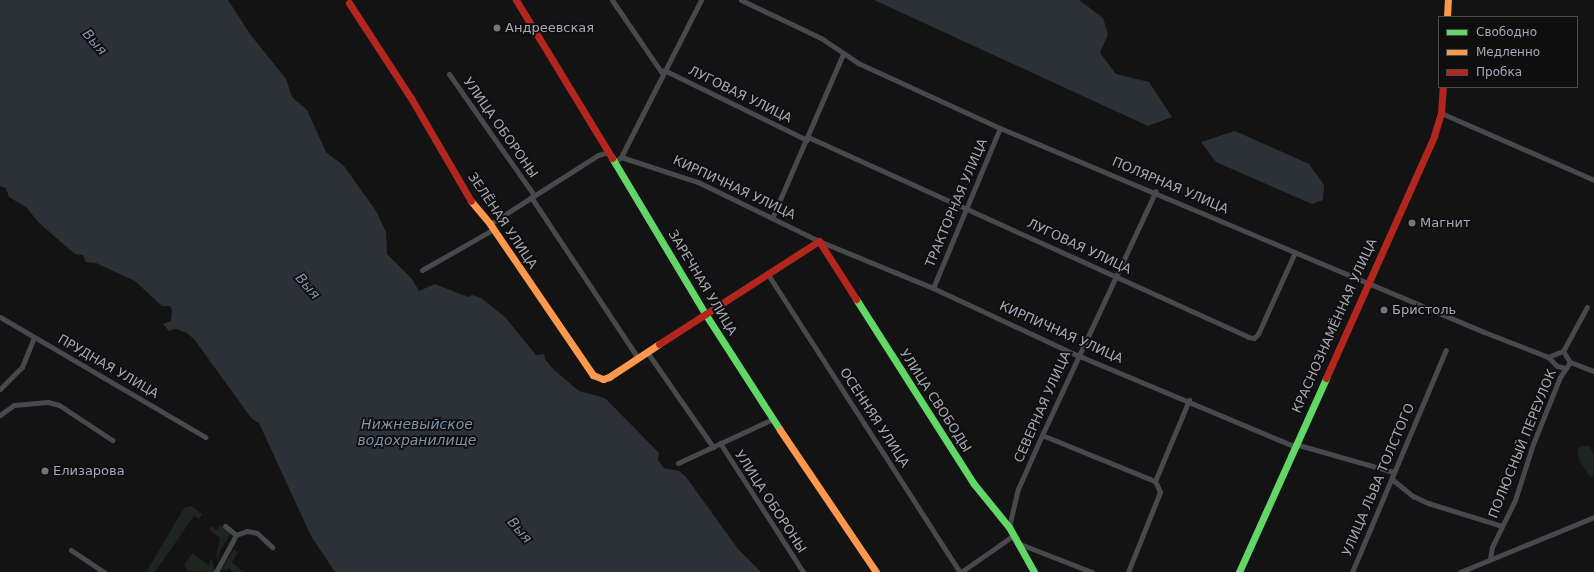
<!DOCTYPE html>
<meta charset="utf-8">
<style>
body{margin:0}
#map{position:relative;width:1594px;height:572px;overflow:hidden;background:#131314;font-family:"DejaVu Sans",sans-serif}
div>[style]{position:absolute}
.green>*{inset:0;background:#1e241f}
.water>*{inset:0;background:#2c3138}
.street>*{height:5px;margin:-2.5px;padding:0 2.5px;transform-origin:2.5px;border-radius:2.5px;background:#48494c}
.fast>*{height:7px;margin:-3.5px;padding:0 3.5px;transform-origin:3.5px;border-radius:3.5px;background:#63d668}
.slow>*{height:7px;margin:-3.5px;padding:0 3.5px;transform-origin:3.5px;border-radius:3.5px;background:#ff974d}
.jam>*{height:7px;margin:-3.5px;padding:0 3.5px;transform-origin:3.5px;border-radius:3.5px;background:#b3261e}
.dots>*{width:11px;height:11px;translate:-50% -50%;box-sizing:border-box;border:2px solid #0e0e0f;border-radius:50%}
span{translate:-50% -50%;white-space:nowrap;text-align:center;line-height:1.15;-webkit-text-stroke:3.5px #0e0e0f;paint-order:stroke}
.poi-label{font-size:13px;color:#a6a9b4}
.left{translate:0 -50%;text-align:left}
.street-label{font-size:13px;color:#a6a9b4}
.water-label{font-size:14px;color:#8093ac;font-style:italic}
.legend{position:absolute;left:1438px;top:16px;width:140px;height:72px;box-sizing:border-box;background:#0e0e0f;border:1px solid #4b4c51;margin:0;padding:5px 7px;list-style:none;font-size:12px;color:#a6a9b4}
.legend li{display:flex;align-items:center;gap:8px;height:20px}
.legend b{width:20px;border:1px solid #4b4c51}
</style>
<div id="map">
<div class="green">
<div style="clip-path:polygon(1581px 446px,1589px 446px,1594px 455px,1594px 475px,1590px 477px,1579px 460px,1577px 449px)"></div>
<div style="clip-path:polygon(191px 506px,202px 514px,199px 519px,194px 516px,155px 572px,146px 572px,184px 508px)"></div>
<div style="clip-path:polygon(220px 525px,231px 533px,220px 551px,218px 559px,216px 556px,220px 538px,209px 530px,211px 526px,217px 530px)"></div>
<div style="clip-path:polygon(234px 549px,238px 552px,232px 562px,243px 572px,233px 572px,229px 568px,227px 571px,222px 569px)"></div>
<div style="clip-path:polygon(193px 553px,208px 565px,212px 559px,215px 572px,188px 571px,184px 565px)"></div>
</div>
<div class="water">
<div style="clip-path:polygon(0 0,228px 0,250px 34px,286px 79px,292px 97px,307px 110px,326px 152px,344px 166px,376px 211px,386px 232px,387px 254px,412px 279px,419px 291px,435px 284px,468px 297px,472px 295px,481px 298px,505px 317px,536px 355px,544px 354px,545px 359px,553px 369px,579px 391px,605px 398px,659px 453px,658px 460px,664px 468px,679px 471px,686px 477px,738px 549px,761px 572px,335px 572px,311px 536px,259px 423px,252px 419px,194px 339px,187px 333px,176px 329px,169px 331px,163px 324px,171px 321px,172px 310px,170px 306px,162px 306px,135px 281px,96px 263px,86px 262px,83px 255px,75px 254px,39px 223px,26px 207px,9px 197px,6px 188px,0 186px)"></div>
<div style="clip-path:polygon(874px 0,1079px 0,1103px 18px,1108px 34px,1100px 53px,1116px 74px,1149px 82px,1172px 117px,1148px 126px)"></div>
<div style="clip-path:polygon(1235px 131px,1309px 164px,1324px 185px,1323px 200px,1312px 204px,1216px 162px,1201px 142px)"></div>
</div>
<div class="street">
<div style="left:612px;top:0;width:88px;rotate:55.6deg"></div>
<div style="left:741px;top:0;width:89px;rotate:25.4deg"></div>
<div style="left:821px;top:38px;width:45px;rotate:34deg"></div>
<div style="left:858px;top:63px;width:156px;rotate:24.6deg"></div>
<div style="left:1000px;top:128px;width:525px;rotate:22.85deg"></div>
<div style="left:1484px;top:332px;width:69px;rotate:21.3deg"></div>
<div style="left:1548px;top:357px;width:16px;rotate:-22deg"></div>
<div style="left:1563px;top:351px;width:13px;rotate:58deg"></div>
<div style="left:1570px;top:362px;width:26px;rotate:21deg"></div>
<div style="left:664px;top:70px;width:159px;rotate:26.1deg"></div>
<div style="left:449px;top:74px;width:148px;rotate:54.9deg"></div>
<div style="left:1441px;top:113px;width:167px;rotate:23.6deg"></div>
<div style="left:808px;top:137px;width:483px;rotate:24.4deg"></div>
<div style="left:1248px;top:337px;width:6px;rotate:9deg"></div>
<div style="left:1254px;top:338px;width:6px;rotate:-45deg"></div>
<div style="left:1258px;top:334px;width:90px;rotate:-65.7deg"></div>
<div style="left:621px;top:157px;width:176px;rotate:-63deg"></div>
<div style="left:615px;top:162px;width:8px;rotate:-40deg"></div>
<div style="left:621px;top:157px;width:81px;rotate:18deg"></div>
<div style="left:698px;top:182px;width:135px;rotate:26deg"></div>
<div style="left:819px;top:241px;width:123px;rotate:22.4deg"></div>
<div style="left:933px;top:288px;width:159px;rotate:25deg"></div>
<div style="left:1077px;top:355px;width:234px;rotate:22.8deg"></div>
<div style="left:531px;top:197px;width:193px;rotate:56.4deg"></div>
<div style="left:772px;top:218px;width:179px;rotate:-66.6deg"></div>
<div style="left:490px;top:224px;width:128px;rotate:-32.6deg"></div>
<div style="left:598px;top:155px;width:11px;rotate:-15deg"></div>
<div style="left:422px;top:270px;width:83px;rotate:-29.7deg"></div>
<div style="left:769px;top:276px;width:352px;rotate:57.2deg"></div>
<div style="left:933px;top:288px;width:173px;rotate:-67.3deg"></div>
<div style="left:0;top:317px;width:238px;rotate:30.3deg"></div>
<div style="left:1563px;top:351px;width:50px;rotate:-61.4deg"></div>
<div style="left:647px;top:352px;width:116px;rotate:55.2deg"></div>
<div style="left:1548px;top:357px;width:13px;rotate:45deg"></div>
<div style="left:1557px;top:366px;width:8px;rotate:14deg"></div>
<div style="left:0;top:389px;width:31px;rotate:-45deg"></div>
<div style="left:22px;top:367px;width:32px;rotate:-68deg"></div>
<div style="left:0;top:415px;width:17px;rotate:-36deg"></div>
<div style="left:14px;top:405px;width:34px;rotate:-5deg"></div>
<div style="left:48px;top:402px;width:11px;rotate:15deg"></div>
<div style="left:59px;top:405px;width:64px;rotate:33.4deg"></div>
<div style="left:1042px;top:435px;width:122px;rotate:22.2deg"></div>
<div style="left:720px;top:443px;width:153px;rotate:57.2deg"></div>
<div style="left:1295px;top:444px;width:102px;rotate:15.9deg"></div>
<div style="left:678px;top:463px;width:105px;rotate:-24.9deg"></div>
<div style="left:1393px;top:480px;width:26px;rotate:39deg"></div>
<div style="left:1413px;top:496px;width:17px;rotate:25deg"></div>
<div style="left:1428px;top:503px;width:77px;rotate:17.3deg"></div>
<div style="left:225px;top:526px;width:14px;rotate:39deg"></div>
<div style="left:236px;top:535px;width:12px;rotate:-20deg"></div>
<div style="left:247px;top:531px;width:10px;rotate:11deg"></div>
<div style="left:257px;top:533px;width:21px;rotate:43deg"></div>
<div style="left:1009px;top:527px;width:39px;rotate:-77deg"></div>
<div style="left:1018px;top:489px;width:59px;rotate:-66deg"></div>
<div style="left:1042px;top:435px;width:269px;rotate:-65deg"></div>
<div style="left:1020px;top:544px;width:77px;rotate:21.3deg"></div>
<div style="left:71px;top:550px;width:40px;rotate:34deg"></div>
<div style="left:1490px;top:559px;width:12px;rotate:-81deg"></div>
<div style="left:1492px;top:547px;width:52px;rotate:-63.9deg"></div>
<div style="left:1515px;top:500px;width:59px;rotate:-72.2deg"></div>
<div style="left:1533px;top:444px;width:72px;rotate:-68.1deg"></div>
<div style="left:1560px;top:377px;width:18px;rotate:-56deg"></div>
<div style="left:216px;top:572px;width:42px;rotate:-61.6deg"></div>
<div style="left:961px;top:572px;width:65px;rotate:-34.9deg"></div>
<div style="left:1128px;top:572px;width:86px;rotate:-68.2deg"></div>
<div style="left:1160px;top:492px;width:12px;rotate:-114deg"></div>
<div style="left:1155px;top:481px;width:88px;rotate:-67.2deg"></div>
<div style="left:1352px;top:572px;width:241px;rotate:-67.1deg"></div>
<div style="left:1460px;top:572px;width:145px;rotate:-22.3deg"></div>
</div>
<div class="fast">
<div style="left:612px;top:158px;width:183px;rotate:59.1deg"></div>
<div style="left:706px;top:315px;width:137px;rotate:57.2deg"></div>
<div style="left:856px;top:299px;width:219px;rotate:57.5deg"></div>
<div style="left:974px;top:484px;width:55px;rotate:50.9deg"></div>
<div style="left:1009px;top:527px;width:51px;rotate:60.9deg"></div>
<div style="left:1239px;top:572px;width:213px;rotate:-65.8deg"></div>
</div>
<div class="slow">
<div style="left:1447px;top:17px;width:17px;rotate:-87deg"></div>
<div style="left:471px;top:201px;width:30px;rotate:50deg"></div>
<div style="left:490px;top:224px;width:183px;rotate:55.7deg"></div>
<div style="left:593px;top:375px;width:11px;rotate:22deg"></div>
<div style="left:603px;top:379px;width:6px;rotate:-18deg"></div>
<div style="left:609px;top:377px;width:60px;rotate:-33.4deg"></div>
<div style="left:780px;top:430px;width:171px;rotate:55.9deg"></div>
</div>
<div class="jam">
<div style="left:516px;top:0;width:185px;rotate:58.7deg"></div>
<div style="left:349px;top:3px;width:113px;rotate:56.9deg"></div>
<div style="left:411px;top:98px;width:119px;rotate:59.8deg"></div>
<div style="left:659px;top:344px;width:190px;rotate:-32.8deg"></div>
<div style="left:819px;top:241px;width:69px;rotate:57.5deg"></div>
<div style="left:1326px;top:378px;width:265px;rotate:-65.9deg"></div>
<div style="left:1434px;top:136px;width:24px;rotate:-73deg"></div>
<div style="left:1441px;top:113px;width:26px;rotate:-86deg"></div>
</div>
<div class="dots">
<div style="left:497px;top:28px;background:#73747c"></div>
<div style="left:1412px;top:223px;background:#73747c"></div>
<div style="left:1384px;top:310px;background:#73747c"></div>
<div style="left:45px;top:471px;background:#73747c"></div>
</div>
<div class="poi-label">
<span class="left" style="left:505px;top:28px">Андреевская</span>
<span class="left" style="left:1420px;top:223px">Магнит</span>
<span class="left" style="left:1392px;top:310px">Бристоль</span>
<span class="left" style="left:53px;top:471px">Елизарова</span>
</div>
<div class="street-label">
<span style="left:740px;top:95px;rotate:26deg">ЛУГОВАЯ УЛИЦА</span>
<span style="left:500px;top:128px;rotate:55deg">УЛИЦА ОБОРОНЫ</span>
<span style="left:1170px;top:186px;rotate:23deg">ПОЛЯРНАЯ УЛИЦА</span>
<span style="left:734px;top:188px;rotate:25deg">КИРПИЧНАЯ УЛИЦА</span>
<span style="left:957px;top:203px;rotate:-67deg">ТРАКТОРНАЯ УЛИЦА</span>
<span style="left:502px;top:221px;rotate:56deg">ЗЕЛЁНАЯ УЛИЦА</span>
<span style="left:1079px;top:247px;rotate:25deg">ЛУГОВАЯ УЛИЦА</span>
<span style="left:702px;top:283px;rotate:59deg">ЗАРЕЧНАЯ УЛИЦА</span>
<span style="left:1335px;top:326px;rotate:-66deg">КРАСНОЗНАМЁННАЯ УЛИЦА</span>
<span style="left:1061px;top:333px;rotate:24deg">КИРПИЧНАЯ УЛИЦА</span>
<span style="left:108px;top:367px;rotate:30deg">ПРУДНАЯ УЛИЦА</span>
<span style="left:935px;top:401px;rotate:57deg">УЛИЦА СВОБОДЫ</span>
<span style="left:1043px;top:407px;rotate:-66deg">СЕВЕРНАЯ УЛИЦА</span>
<span style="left:874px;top:418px;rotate:57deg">ОСЕННЯЯ УЛИЦА</span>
<span style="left:1523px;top:444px;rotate:-68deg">ПОЛЮСНЫЙ ПЕРЕУЛОК</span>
<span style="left:1379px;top:480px;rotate:-67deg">УЛИЦА ЛЬВА ТОЛСТОГО</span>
<span style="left:770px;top:502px;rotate:57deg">УЛИЦА ОБОРОНЫ</span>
</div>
<div class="water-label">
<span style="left:95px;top:42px;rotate:49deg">Выя</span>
<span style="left:308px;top:286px;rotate:49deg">Выя</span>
<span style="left:417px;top:432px">Нижневыйское<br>водохранилище</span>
<span style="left:520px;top:530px;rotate:49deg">Выя</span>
</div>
<ul class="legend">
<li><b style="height:5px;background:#63d668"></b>Свободно</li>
<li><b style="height:5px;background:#ff974d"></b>Медленно</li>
<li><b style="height:5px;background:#b3261e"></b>Пробка</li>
</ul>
</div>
